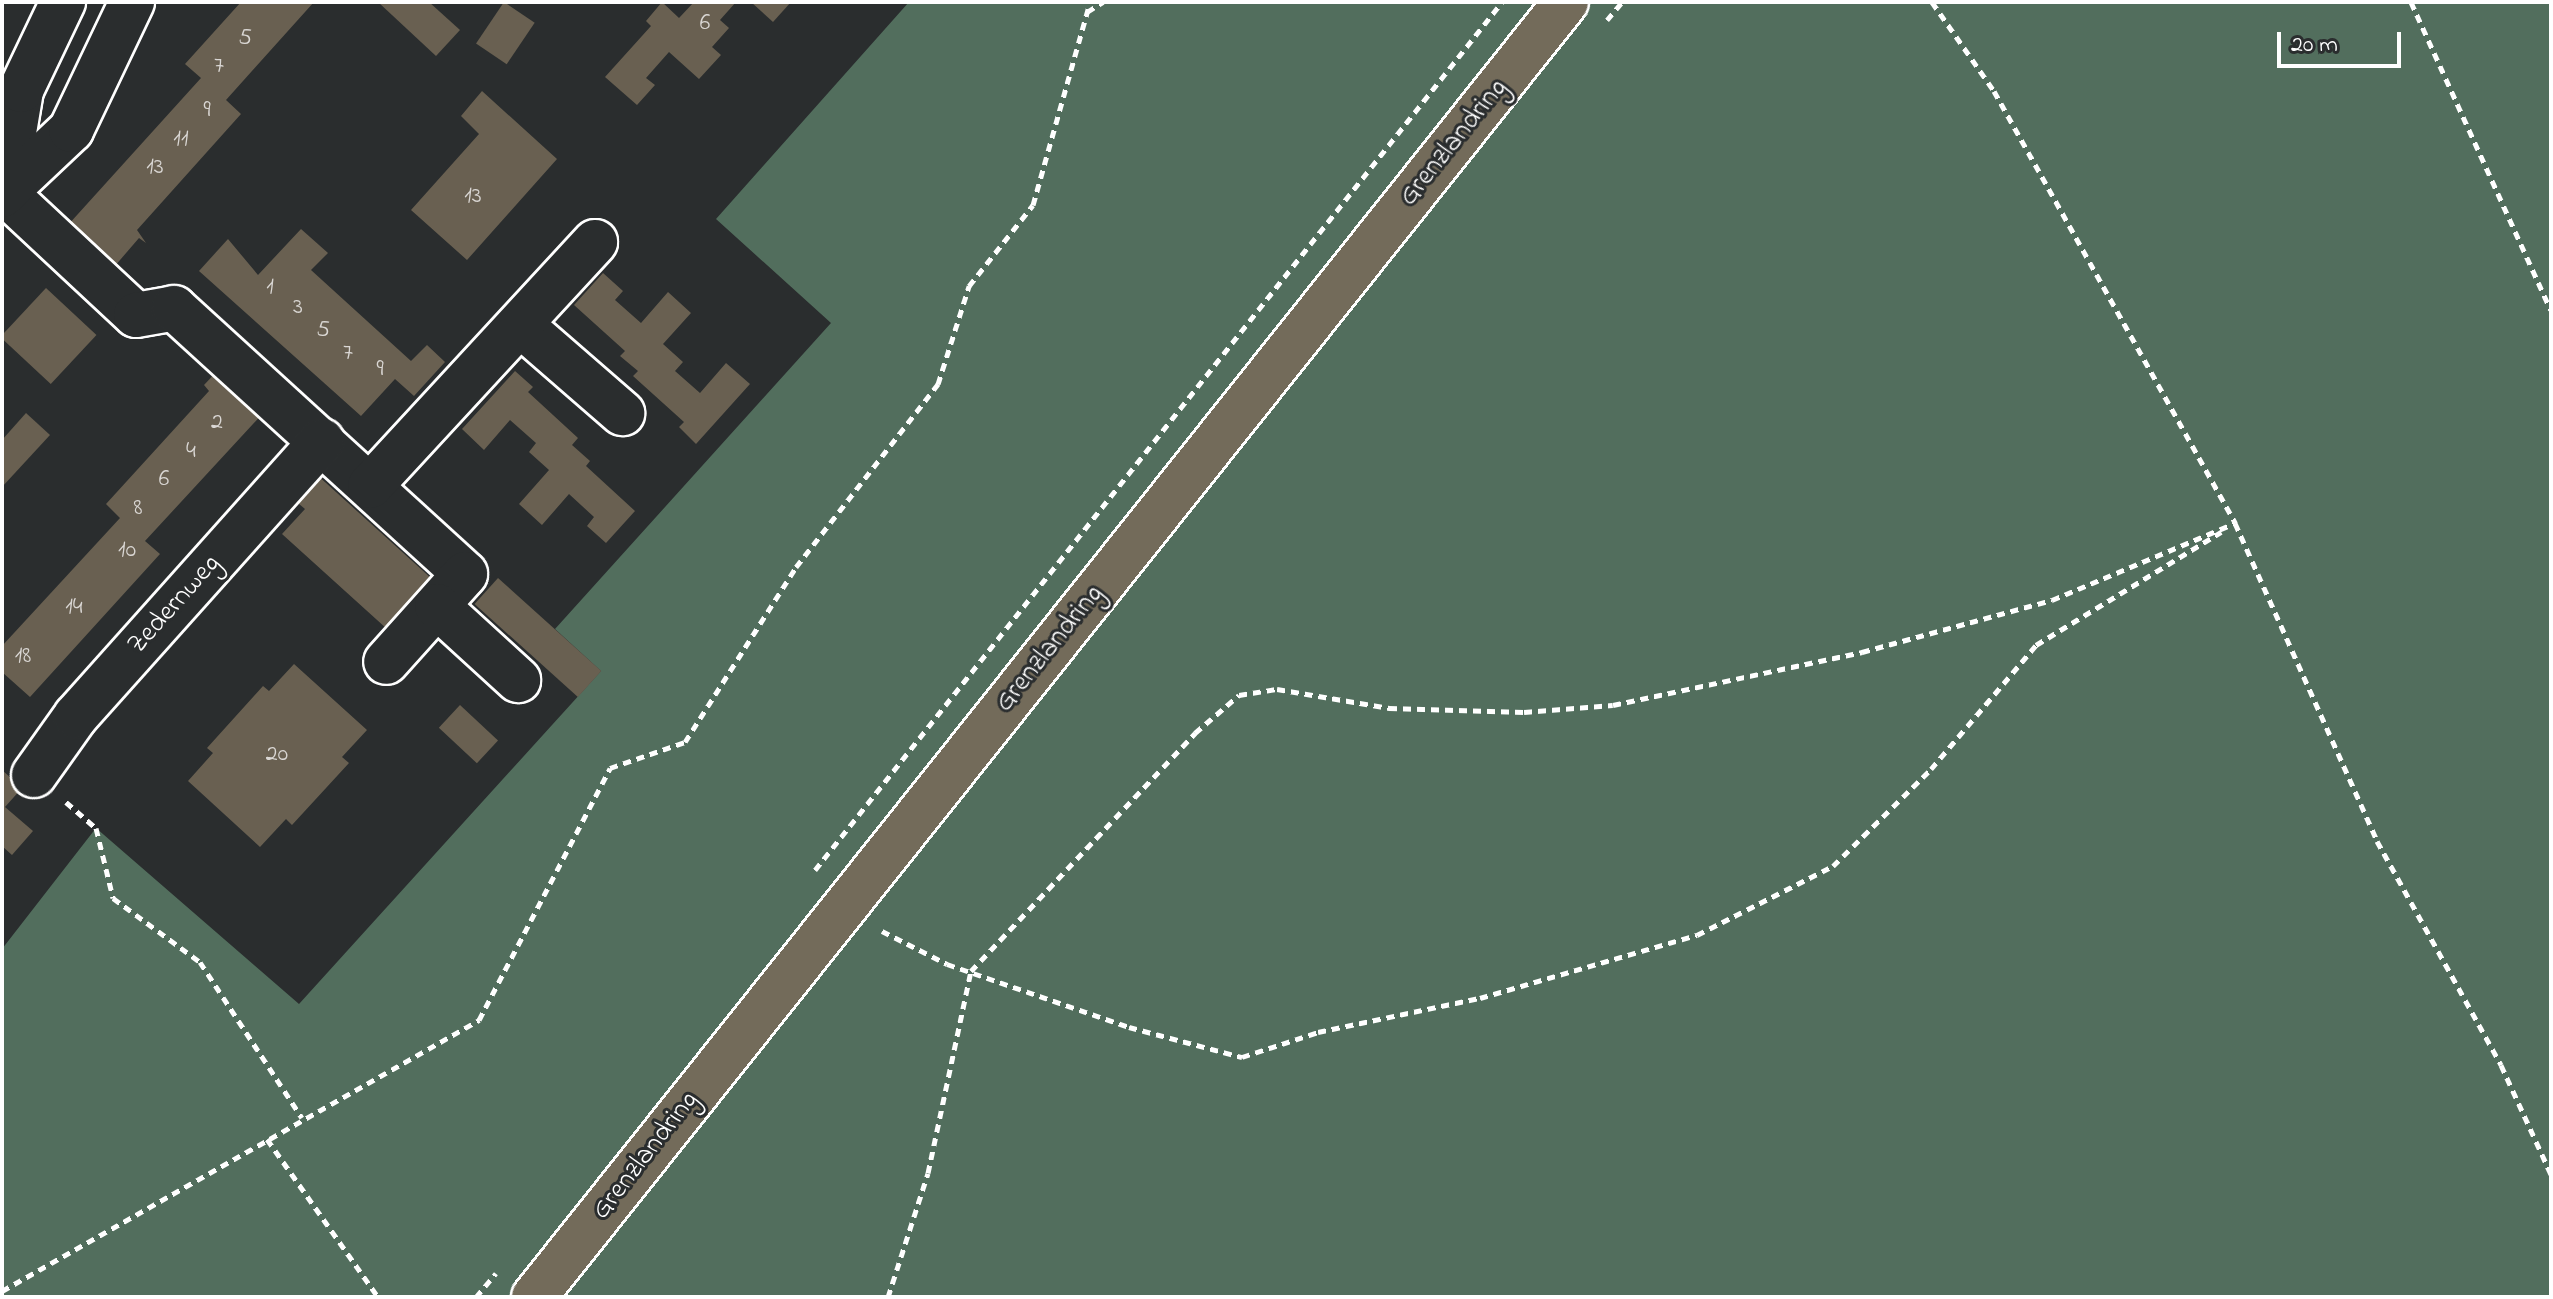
<!DOCTYPE html>
<style>
body{margin:0}
#map{position:relative;width:2553px;height:1299px;overflow:hidden;background:#2a2d2e;font-family:"Indie Flower",sans-serif}
div>[style]{position:absolute}
.green>*{inset:0;background:#526e5d}
.building>*{inset:0;background:#696051;transform-origin:0 0}
.path>*{height:5px;margin-top:-2.5px;transform-origin:0;background:repeating-linear-gradient(90deg,#fff 0 8px,transparent 0 14px)}
.roads{filter:drop-shadow(2px 0 #fff) drop-shadow(-2px 0 #fff) drop-shadow(0 2px #fff) drop-shadow(0 -2px #fff)}
.minor>*{height:44px;margin:-22px;padding:0 22px;transform-origin:22px;border-radius:22px;background:#2a2d2e}
.major>*{height:44px;margin:-22px;padding:0 22px;transform-origin:22px;border-radius:22px;background:#736b5a}
span{translate:-50% -50%;white-space:nowrap;text-align:center;line-height:1.15;-webkit-text-stroke:6px #2a2d2e;paint-order:stroke}
.number-label{font-size:24px;color:#dad7d4}
.number-label span{-webkit-text-stroke-width:0}
.street-label{font-size:28px;color:#fff}
.frame{position:absolute;inset:0;border:4px solid #fff;pointer-events:none}
.scale{position:absolute;left:2277px;top:32px;width:124px;height:36px;box-sizing:border-box;border:4px solid #fff;border-top:0;padding-left:10px;font-size:24px;line-height:28px;white-space:nowrap;color:#fff;-webkit-text-stroke:6px #2a2d2e;paint-order:stroke}
</style>
<div id="map">
<div class="green">
<div style="clip-path:polygon(909px 2px,2551px 2px,2551px 1297px,2px 1297px,2px 949px,96px 828px,299px 1004px,601px 671px,555px 629px,831px 323px,716px 219px)"></div>
</div>
<div class="building">
<div style="clip-path:polygon(241px 2px,314px 2px,226px 100px,241px 114px,137px 230px,146px 243px,139px 238px,114px 267px,68px 225px,201px 78px,185px 64px)"></div>
<div style="clip-path:polygon(378px 2px,429px 2px,460px 30px,436px 56px)"></div>
<div style="left:504px;top:2px;width:37px;height:50px;rotate:34deg"></div>
<div style="clip-path:polygon(662px 2px,679px 18px,694px 2px,736px 2px,720px 20px,729px 28px,712px 47px,721px 55px,699px 79px,669px 52px,646px 78px,655px 85px,637px 105px,605px 77px,651px 26px,646px 21px)"></div>
<div style="clip-path:polygon(751px 2px,791px 2px,773px 22px)"></div>
<div style="clip-path:polygon(482px 91px,557px 159px,467px 260px,411px 210px,479px 134px,461px 116px)"></div>
<div style="clip-path:polygon(301px 229px,328px 253px,311px 270px,411px 361px,427px 345px,445px 362px,414px 396px,395px 379px,361px 416px,199px 271px,228px 239px,258px 275px)"></div>
<div style="clip-path:polygon(603px 273px,623px 291px,615px 300px,641px 323px,668px 292px,691px 313px,663px 344px,683px 362px,675px 371px,700px 393px,726px 363px,750px 384px,696px 444px,679px 427px,684px 422px,633px 376px,638px 371px,620px 356px,625px 351px,574px 305px)"></div>
<div style="left:46px;top:288px;width:69px;height:67px;rotate:43deg"></div>
<div style="clip-path:polygon(219px 369px,265px 411px,145px 541px,160px 554px,30px 697px,2px 672px,2px 646px,120px 518px,106px 504px,209px 391px,204px 385px)"></div>
<div style="clip-path:polygon(515px 371px,533px 387px,528px 392px,578px 438px,572px 445px,590px 461px,586px 466px,635px 511px,606px 543px,587px 526px,594px 517px,569px 494px,542px 525px,519px 504px,549px 470px,529px 452px,536px 443px,510px 420px,484px 450px,462px 429px)"></div>
<div style="clip-path:polygon(26px 413px,50px 435px,2px 487px,2px 440px)"></div>
<div style="clip-path:polygon(315px 473px,432px 579px,387px 629px,282px 534px,305px 509px,292px 498px)"></div>
<div style="left:498px;top:578px;width:139px;height:35px;rotate:42deg"></div>
<div style="clip-path:polygon(294px 664px,367px 730px,342px 757px,349px 763px,292px 825px,286px 819px,260px 847px,188px 781px,213px 753px,207px 748px,263px 686px,269px 691px)"></div>
<div style="left:460px;top:705px;width:52px;height:31px;rotate:43deg"></div>
<div style="clip-path:polygon(2px 770px,22px 788px,5px 807px,33px 831px,12px 855px,2px 846px)"></div>
</div>
<div class="path">
<div style="left:1932px;top:2px;width:108px;rotate:55.1deg"></div>
<div style="left:1994px;top:91px;width:495px;rotate:60.8deg"></div>
<div style="left:2235px;top:523px;width:348px;rotate:65.9deg"></div>
<div style="left:2377px;top:841px;width:256px;rotate:61deg"></div>
<div style="left:2501px;top:1065px;width:120px;rotate:65.4deg"></div>
<div style="left:2411px;top:2px;width:338px;rotate:65.6deg"></div>
<div style="left:1087px;top:12px;width:19px;rotate:-32deg"></div>
<div style="left:1607px;top:20px;width:23px;rotate:-50deg"></div>
<div style="left:66px;top:802px;width:40px;rotate:41deg"></div>
<div style="left:96px;top:828px;width:72px;rotate:76.3deg"></div>
<div style="left:113px;top:898px;width:108px;rotate:36.3deg"></div>
<div style="left:200px;top:962px;width:186px;rotate:56.8deg"></div>
<div style="left:815px;top:870px;width:1107px;rotate:-51.64deg"></div>
<div style="left:882px;top:931px;width:73px;rotate:26.9deg"></div>
<div style="left:947px;top:964px;width:193px;rotate:19.1deg"></div>
<div style="left:1129px;top:1027px;width:117px;rotate:14.9deg"></div>
<div style="left:1242px;top:1057px;width:80px;rotate:-18.2deg"></div>
<div style="left:1318px;top:1032px;width:166px;rotate:-11.9deg"></div>
<div style="left:1480px;top:998px;width:226px;rotate:-16.2deg"></div>
<div style="left:1697px;top:935px;width:153px;rotate:-26.9deg"></div>
<div style="left:1833px;top:866px;width:138px;rotate:-44.7deg"></div>
<div style="left:1931px;top:769px;width:162px;rotate:-49.7deg"></div>
<div style="left:2036px;top:645px;width:217px;rotate:-31.4deg"></div>
<div style="left:267px;top:1139px;width:193px;rotate:54.9deg"></div>
<div style="left:2px;top:1291px;width:549px;rotate:-29.6deg"></div>
<div style="left:479px;top:1020px;width:284px;rotate:-62.5deg"></div>
<div style="left:610px;top:768px;width:79px;rotate:-19.1deg"></div>
<div style="left:685px;top:742px;width:207px;rotate:-57.6deg"></div>
<div style="left:796px;top:567px;width:232px;rotate:-52.2deg"></div>
<div style="left:938px;top:384px;width:103px;rotate:-72.4deg"></div>
<div style="left:969px;top:286px;width:103px;rotate:-51.7deg"></div>
<div style="left:1033px;top:205px;width:211px;rotate:-74.3deg"></div>
<div style="left:476px;top:1297px;width:31px;rotate:-50deg"></div>
<div style="left:888px;top:1297px;width:130px;rotate:-72.1deg"></div>
<div style="left:928px;top:1173px;width:207px;rotate:-78deg"></div>
<div style="left:971px;top:971px;width:327px;rotate:-46.7deg"></div>
<div style="left:1195px;top:733px;width:58px;rotate:-40.8deg"></div>
<div style="left:1239px;top:695px;width:38px;rotate:-9deg"></div>
<div style="left:1277px;top:689px;width:114px;rotate:9.6deg"></div>
<div style="left:1389px;top:708px;width:135px;rotate:1.7deg"></div>
<div style="left:1524px;top:712px;width:89px;rotate:-4.5deg"></div>
<div style="left:1613px;top:705px;width:255px;rotate:-12deg"></div>
<div style="left:1862px;top:652px;width:197px;rotate:-15.3deg"></div>
<div style="left:2052px;top:600px;width:199px;rotate:-22.8deg"></div>
</div>
<div class="roads">
<div class="minor">
<div style="left:4px;top:192px;width:180px;rotate:43deg"></div>
<div style="left:136px;top:315px;width:39px;rotate:-10deg"></div>
<div style="left:174px;top:308px;width:394px;rotate:42.4deg"></div>
<div style="left:465px;top:574px;width:118px;rotate:131.9deg"></div>
<div style="left:4px;top:192px;width:103px;rotate:-80.5deg"></div>
<div style="left:21px;top:90px;width:98px;rotate:-64.5deg"></div>
<div style="left:2px;top:195px;width:95px;rotate:-43.3deg"></div>
<div style="left:71px;top:130px;width:142px;rotate:-64.5deg"></div>
<div style="left:522px;top:326px;width:133px;rotate:41deg"></div>
<div style="left:370px;top:486px;width:332px;rotate:-47.3deg"></div>
<div style="left:437px;top:606px;width:110px;rotate:42.4deg"></div>
<div style="left:34px;top:775px;width:72px;rotate:-54.6deg"></div>
<div style="left:76px;top:716px;width:369px;rotate:-48.2deg"></div>
</div>
<div class="major">
<div style="left:534px;top:1297px;width:1656px;rotate:-51.45deg"></div>
</div>
</div>
<div class="number-label">
<span style="left:705px;top:24px">6</span>
<span style="left:245px;top:39px">5</span>
<span style="left:219px;top:67px">7</span>
<span style="left:207px;top:111px">9</span>
<span style="left:181px;top:140px">11</span>
<span style="left:155px;top:168px">13</span>
<span style="left:473px;top:197px">13</span>
<span style="left:270px;top:288px">1</span>
<span style="left:298px;top:308px">3</span>
<span style="left:323px;top:331px">5</span>
<span style="left:348px;top:354px">7</span>
<span style="left:380px;top:370px">9</span>
<span style="left:217px;top:423px">2</span>
<span style="left:191px;top:452px">4</span>
<span style="left:164px;top:480px">6</span>
<span style="left:138px;top:509px">8</span>
<span style="left:127px;top:551px">10</span>
<span style="left:74px;top:608px">14</span>
<span style="left:23px;top:657px">18</span>
<span style="left:277px;top:755px">20</span>
</div>
<div class="street-label">
<span style="left:1454px;top:143px;rotate:-51deg">Grenzlandring</span>
<span style="left:175px;top:605px;rotate:-48deg">Zedernweg</span>
<span style="left:1050px;top:649px;rotate:-51deg">Grenzlandring</span>
<span style="left:646px;top:1156px;rotate:-52deg">Grenzlandring</span>
</div>
<div class="frame"></div>
<div class="scale">20 m</div>
</div>
